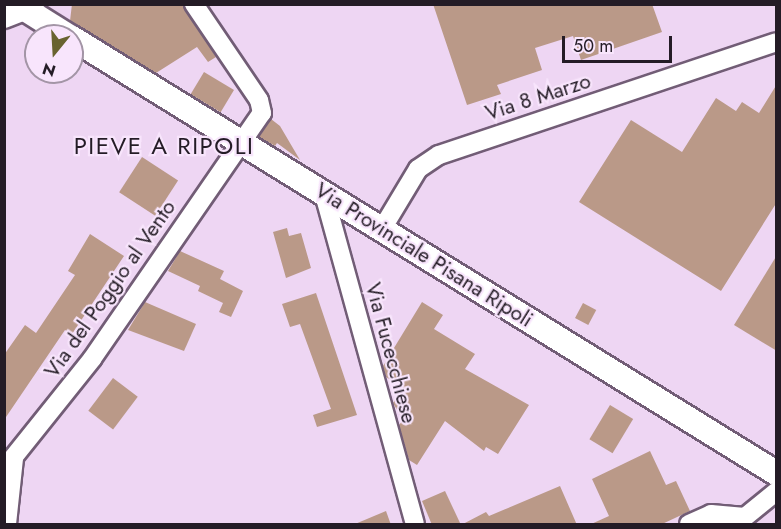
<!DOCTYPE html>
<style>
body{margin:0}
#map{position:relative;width:781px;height:529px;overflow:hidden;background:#eed6f3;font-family:Jost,sans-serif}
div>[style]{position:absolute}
.building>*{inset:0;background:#ba9988;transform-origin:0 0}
.roads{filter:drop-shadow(2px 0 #725d76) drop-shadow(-2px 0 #725d76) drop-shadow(0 2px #725d76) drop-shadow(0 -2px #725d76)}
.minor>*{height:18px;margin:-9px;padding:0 9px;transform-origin:9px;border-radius:9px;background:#fff}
.major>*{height:24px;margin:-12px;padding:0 12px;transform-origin:12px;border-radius:12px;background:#fff}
span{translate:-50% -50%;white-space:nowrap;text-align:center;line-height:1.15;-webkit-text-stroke:4.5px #f8e5fc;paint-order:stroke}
.street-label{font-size:21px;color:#241c26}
.quarter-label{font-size:24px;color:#241c26;letter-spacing:1.5px}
.frame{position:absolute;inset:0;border:6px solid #241c26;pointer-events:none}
.north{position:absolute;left:24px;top:24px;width:60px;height:60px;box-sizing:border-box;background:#f8e5fc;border:2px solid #a395a6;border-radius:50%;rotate:198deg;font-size:16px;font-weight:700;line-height:24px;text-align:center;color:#241c26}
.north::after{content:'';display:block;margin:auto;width:21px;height:27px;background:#696330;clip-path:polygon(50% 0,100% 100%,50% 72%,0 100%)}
.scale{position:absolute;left:562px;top:36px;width:110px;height:27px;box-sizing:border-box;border:3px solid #241c26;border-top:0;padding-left:8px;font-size:18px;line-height:21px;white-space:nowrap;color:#241c26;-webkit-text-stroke:4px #f8e5fc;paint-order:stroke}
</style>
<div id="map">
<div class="building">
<div style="clip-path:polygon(72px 4px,183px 4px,216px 57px,208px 62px,197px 47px,156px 73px,70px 21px)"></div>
<div style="clip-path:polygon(433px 4px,652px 4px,662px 32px,581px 60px,573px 36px,535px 48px,542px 70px,497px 85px,501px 94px,467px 105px)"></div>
<div style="left:204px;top:72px;width:35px;height:26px;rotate:31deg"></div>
<div style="clip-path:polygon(777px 84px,777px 202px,721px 291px,579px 202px,631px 120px,682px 152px,716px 98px,736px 111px,742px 102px,759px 113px)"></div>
<div style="clip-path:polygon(271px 119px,280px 126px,300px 160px,277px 143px,275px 146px,259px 137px)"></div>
<div style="left:142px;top:157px;width:43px;height:42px;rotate:33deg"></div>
<div style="clip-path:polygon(287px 228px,289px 236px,301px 233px,311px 268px,286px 278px,273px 232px)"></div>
<div style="clip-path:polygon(90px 234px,124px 256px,72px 334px,65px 330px,4px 420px,4px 355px,25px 325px,36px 333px,75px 275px,68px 271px)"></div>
<div style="clip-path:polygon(180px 251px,224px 271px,220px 279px,243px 291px,231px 317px,219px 312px,223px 303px,198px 291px,200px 286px,168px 271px)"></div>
<div style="clip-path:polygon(777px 255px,777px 351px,734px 325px)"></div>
<div style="clip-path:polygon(316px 293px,357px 415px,317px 427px,313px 415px,331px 409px,300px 324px,290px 327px,282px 304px)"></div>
<div style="clip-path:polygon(145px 302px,196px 324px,184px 351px,128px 330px)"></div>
<div style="clip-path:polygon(422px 302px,443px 315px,434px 329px,475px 354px,465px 369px,529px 405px,498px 454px,486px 447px,484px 451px,445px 421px,417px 465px,409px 460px,399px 425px,403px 420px,393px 403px,403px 388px,386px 377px,383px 366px)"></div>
<div style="left:583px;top:303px;width:15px;height:17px;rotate:28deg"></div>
<div style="left:113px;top:378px;width:31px;height:41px;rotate:37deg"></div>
<div style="left:610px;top:405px;width:27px;height:40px;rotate:31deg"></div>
<div style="clip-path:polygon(650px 451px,666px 485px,676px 481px,690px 511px,660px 525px,589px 525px,609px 516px,592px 479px)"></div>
<div style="clip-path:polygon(560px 486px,577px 525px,461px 525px,486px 512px,489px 516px)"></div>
<div style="clip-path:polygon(445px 491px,461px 525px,432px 525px,422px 501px)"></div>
<div style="clip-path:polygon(386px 511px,391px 525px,355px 525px,355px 524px)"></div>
</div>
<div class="roads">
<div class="minor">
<div style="left:4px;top:19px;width:33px;rotate:-21deg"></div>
<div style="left:324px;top:194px;width:342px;rotate:74.6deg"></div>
<div style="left:382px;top:229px;width:70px;rotate:-59deg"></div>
<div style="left:418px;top:169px;width:25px;rotate:-34deg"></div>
<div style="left:439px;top:155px;width:355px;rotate:-18.5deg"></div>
<div style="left:4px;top:469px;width:141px;rotate:-51.3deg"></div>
<div style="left:92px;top:359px;width:299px;rotate:-55.4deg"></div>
<div style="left:262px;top:113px;width:13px;rotate:-103deg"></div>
<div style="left:259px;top:100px;width:116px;rotate:-124.1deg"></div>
<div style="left:7px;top:524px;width:65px;rotate:-83.9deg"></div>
<div style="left:689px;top:524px;width:24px;rotate:-24deg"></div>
<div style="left:711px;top:514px;width:34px;rotate:5deg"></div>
<div style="left:745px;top:517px;width:40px;rotate:-39deg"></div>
</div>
<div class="major">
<div style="left:17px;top:4px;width:60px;rotate:32.1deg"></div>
<div style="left:72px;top:38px;width:828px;rotate:31.71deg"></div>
</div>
</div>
<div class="street-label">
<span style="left:538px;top:97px;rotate:-18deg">Via 8 Marzo</span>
<span style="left:424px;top:255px;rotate:32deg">Via Provinciale Pisana Ripoli</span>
<span style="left:110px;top:289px;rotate:-55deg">Via del Poggio al Vento</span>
<span style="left:391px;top:353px;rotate:75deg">Via Fucecchiese</span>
</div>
<div class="quarter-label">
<span style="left:164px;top:146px">PIEVE A RIPOLI</span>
</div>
<div class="frame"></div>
<div class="north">N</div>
<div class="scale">50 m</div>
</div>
